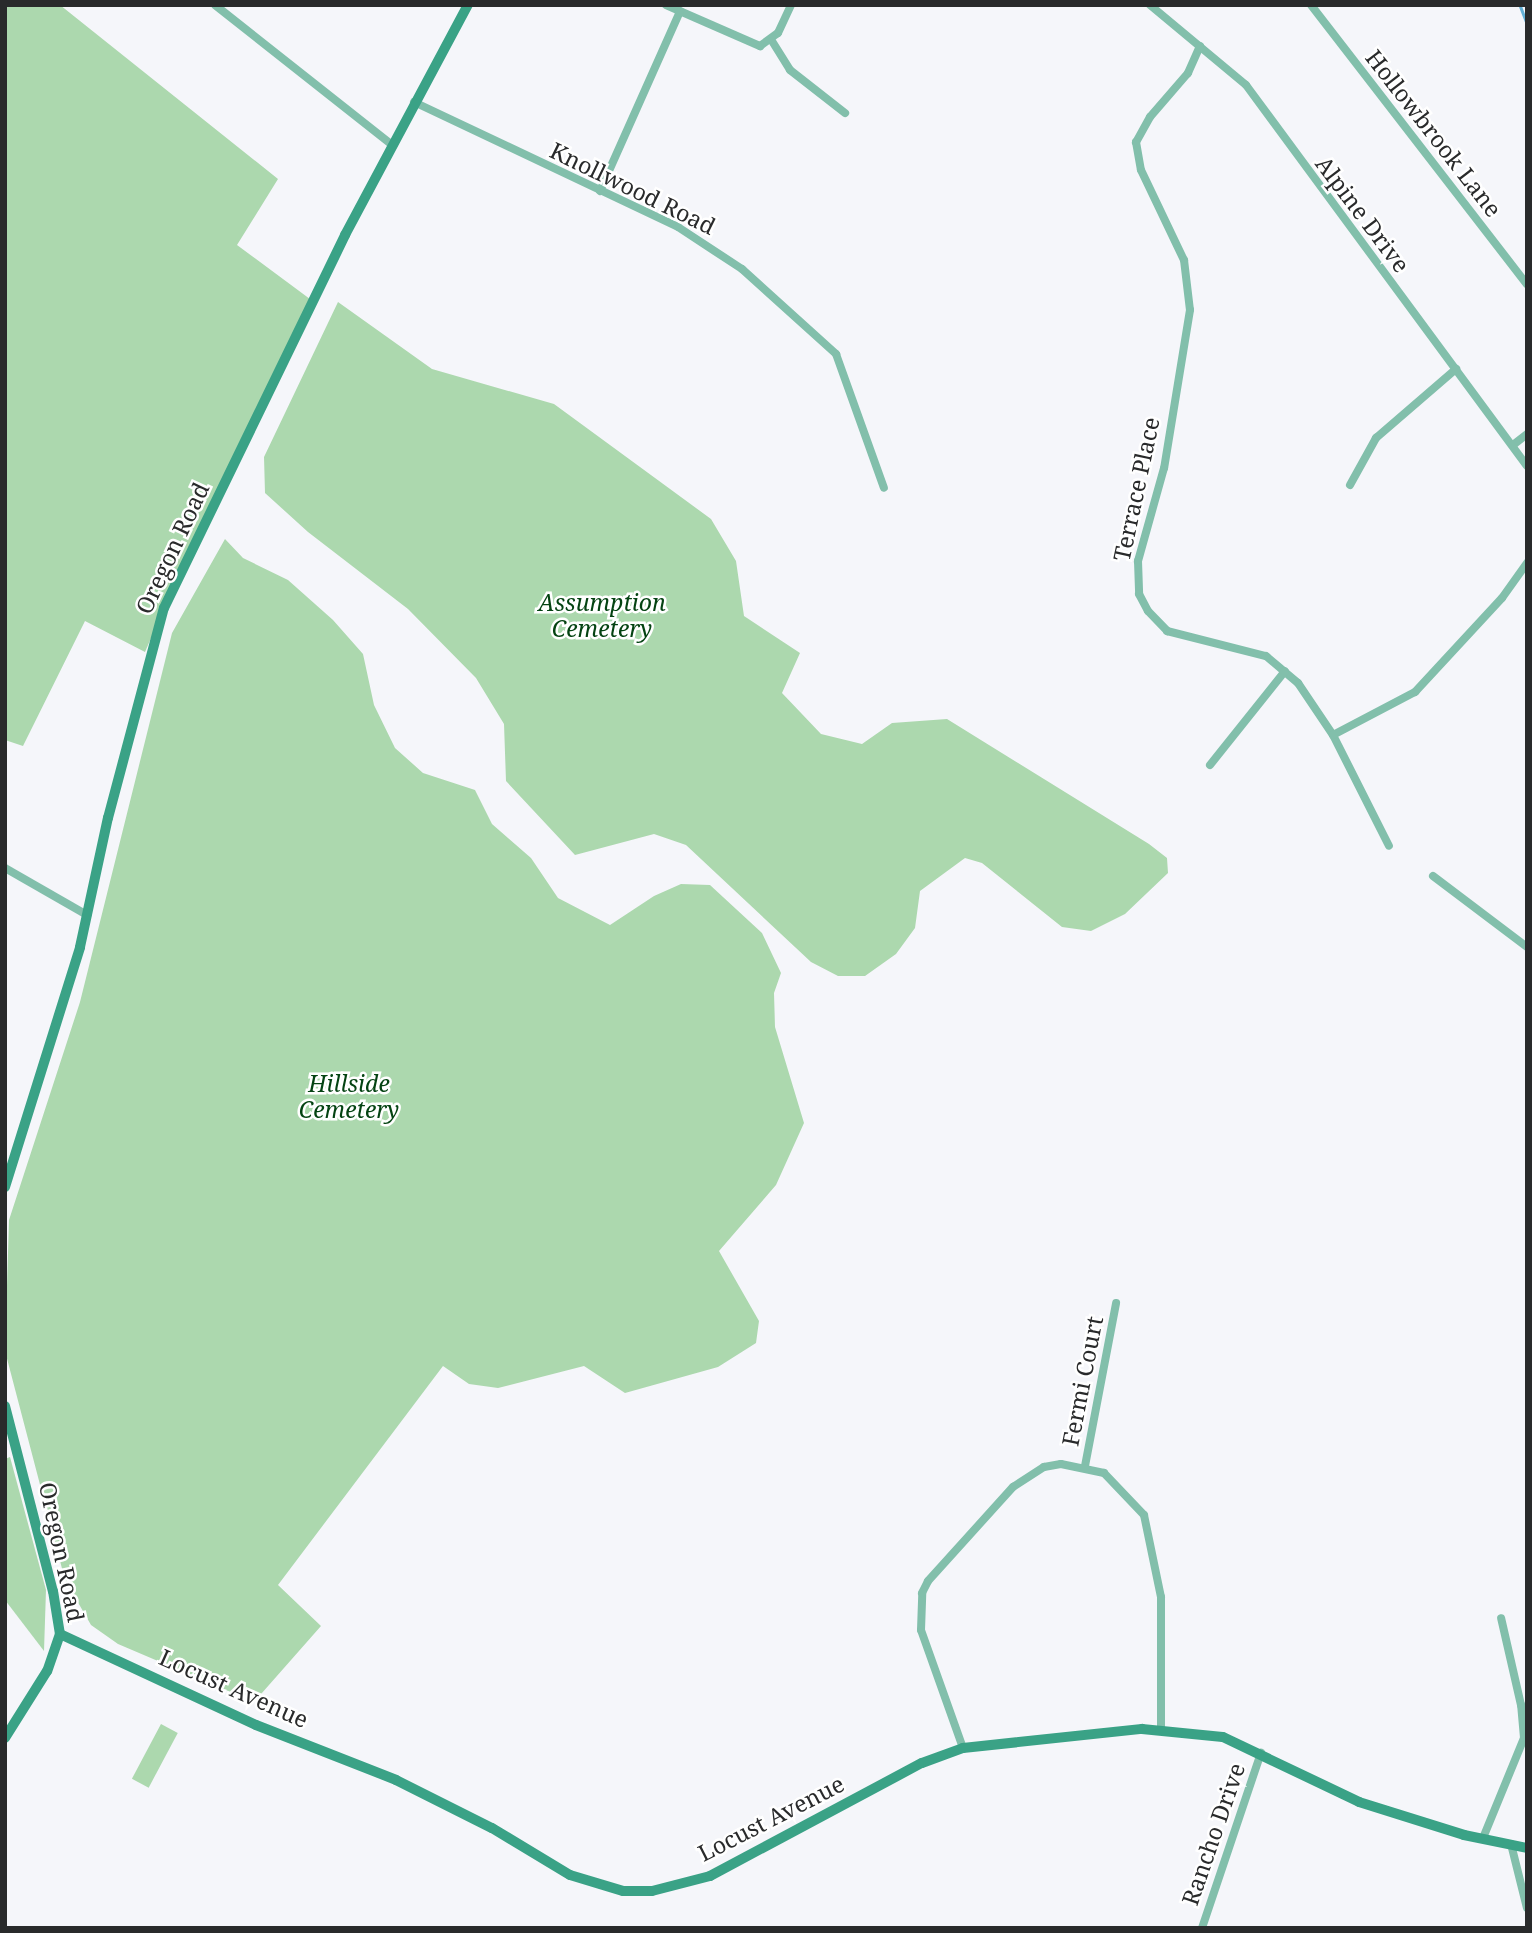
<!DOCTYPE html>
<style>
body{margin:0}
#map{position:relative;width:1532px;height:1933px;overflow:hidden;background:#f5f6fa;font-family:"Noto Serif",serif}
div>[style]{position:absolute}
.green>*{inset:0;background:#acd8ae;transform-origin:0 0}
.stream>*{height:2.5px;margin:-1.25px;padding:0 1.25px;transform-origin:1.25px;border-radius:1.25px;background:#64b1d6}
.street>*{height:8px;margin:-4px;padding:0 4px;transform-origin:4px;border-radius:4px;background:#82bfab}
.secondary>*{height:10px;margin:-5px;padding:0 5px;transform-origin:5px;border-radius:5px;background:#3aa286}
span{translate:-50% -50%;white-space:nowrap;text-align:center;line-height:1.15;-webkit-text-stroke:5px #fff;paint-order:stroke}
.street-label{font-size:23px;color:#292a2b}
.park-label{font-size:23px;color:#044312;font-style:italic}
.frame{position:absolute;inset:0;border:7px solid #292a2b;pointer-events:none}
</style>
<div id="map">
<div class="green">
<div style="clip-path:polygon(5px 5px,60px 5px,278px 179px,237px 245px,314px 302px,177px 578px,145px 652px,85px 621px,23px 746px,5px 740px)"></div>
<div style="clip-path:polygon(338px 302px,432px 369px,554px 404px,711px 519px,736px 561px,744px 616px,800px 653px,782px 693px,821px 734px,862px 744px,892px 723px,947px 719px,1149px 844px,1167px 858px,1168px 873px,1125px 914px,1091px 931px,1062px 927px,982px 863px,965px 858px,920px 891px,915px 928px,896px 954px,865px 976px,838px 976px,811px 962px,686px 845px,654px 834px,575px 855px,506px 781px,504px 724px,476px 678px,408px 609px,308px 532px,265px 493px,264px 457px)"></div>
<div style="clip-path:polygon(225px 539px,243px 558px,288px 580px,333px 620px,363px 654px,374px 705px,395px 748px,423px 773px,475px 790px,492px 824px,531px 858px,558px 898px,610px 925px,654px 896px,681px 884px,710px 885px,762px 933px,781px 973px,774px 993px,775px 1027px,804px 1123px,776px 1185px,719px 1251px,759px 1321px,756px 1343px,718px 1367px,625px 1393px,584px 1366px,498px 1388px,469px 1384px,443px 1366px,278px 1585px,321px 1626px,254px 1702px,118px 1644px,91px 1625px,65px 1580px,5px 1351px,9px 1220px,80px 1002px,172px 633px)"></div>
<div style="clip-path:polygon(10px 1457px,46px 1590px,44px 1651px,5px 1600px,5px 1459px)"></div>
<div style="left:161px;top:1724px;width:19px;height:62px;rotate:28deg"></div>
</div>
<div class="stream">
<div style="left:1520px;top:5px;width:19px;rotate:69deg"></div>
</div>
<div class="street">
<div style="left:215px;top:5px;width:224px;rotate:38.3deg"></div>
<div style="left:666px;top:5px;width:103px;rotate:23.6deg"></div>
<div style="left:760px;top:46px;width:22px;rotate:-36deg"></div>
<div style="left:778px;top:33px;width:31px;rotate:-65deg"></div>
<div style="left:1150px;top:5px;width:125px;rotate:39.8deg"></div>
<div style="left:1246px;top:85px;width:473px;rotate:53.6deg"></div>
<div style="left:1311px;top:5px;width:353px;rotate:52.3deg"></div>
<div style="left:772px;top:41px;width:34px;rotate:58deg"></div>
<div style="left:790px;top:70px;width:70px;rotate:38deg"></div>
<div style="left:1200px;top:46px;width:30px;rotate:114deg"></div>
<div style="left:1188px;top:73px;width:58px;rotate:130.8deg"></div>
<div style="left:1150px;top:117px;width:29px;rotate:119deg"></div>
<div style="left:1136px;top:142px;width:28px;rotate:80deg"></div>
<div style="left:1141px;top:170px;width:100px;rotate:64.5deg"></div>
<div style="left:1184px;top:260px;width:50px;rotate:83.2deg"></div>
<div style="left:1190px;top:310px;width:160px;rotate:99.3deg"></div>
<div style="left:1164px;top:468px;width:97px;rotate:105.6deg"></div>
<div style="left:1138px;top:561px;width:33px;rotate:88deg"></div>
<div style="left:1139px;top:594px;width:19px;rotate:62deg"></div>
<div style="left:1148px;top:611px;width:28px;rotate:46deg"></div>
<div style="left:1167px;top:631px;width:102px;rotate:14.2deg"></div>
<div style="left:1266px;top:656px;width:42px;rotate:40.2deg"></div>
<div style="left:1298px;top:683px;width:63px;rotate:56.1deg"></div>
<div style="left:1333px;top:735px;width:124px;rotate:63.2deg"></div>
<div style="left:414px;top:102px;width:292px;rotate:25.3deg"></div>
<div style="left:678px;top:227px;width:77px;rotate:33.3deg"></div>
<div style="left:742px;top:269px;width:127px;rotate:42.1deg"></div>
<div style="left:836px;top:354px;width:142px;rotate:70.3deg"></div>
<div style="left:600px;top:191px;width:197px;rotate:-66deg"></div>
<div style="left:1513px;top:445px;width:18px;rotate:-38deg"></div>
<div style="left:1350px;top:485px;width:54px;rotate:-61deg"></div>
<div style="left:1376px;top:438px;width:106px;rotate:-40.8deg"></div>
<div style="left:1333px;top:735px;width:93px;rotate:-27.7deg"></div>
<div style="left:1415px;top:692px;width:128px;rotate:-47.2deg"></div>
<div style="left:1502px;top:598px;width:43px;rotate:-54.5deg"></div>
<div style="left:1210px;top:765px;width:120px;rotate:-51.4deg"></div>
<div style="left:5px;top:868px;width:95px;rotate:29.8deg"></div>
<div style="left:1433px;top:876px;width:118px;rotate:37.1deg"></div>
<div style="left:1085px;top:1466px;width:166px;rotate:-79.2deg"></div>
<div style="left:963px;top:1748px;width:125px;rotate:-109.6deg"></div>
<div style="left:921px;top:1630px;width:37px;rotate:-88deg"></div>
<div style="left:922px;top:1593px;width:13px;rotate:-63deg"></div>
<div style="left:928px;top:1581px;width:127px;rotate:-47.9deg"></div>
<div style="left:1013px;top:1487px;width:37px;rotate:-33deg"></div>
<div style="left:1044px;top:1467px;width:17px;rotate:-10deg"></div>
<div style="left:1061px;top:1464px;width:44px;rotate:11.8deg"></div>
<div style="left:1104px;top:1473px;width:58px;rotate:46.4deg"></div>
<div style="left:1144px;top:1515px;width:84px;rotate:78.3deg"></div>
<div style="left:1161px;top:1597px;width:133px;rotate:90deg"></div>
<div style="left:1483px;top:1838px;width:108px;rotate:-67.7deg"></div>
<div style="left:1524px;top:1738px;width:33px;rotate:-95deg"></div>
<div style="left:1521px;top:1705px;width:89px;rotate:-102.9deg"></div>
<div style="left:1511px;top:1844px;width:66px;rotate:76deg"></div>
<div style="left:1202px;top:1928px;width:185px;rotate:-71.4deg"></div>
</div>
<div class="secondary">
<div style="left:5px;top:1187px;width:251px;rotate:-72.6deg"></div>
<div style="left:80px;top:947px;width:132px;rotate:-77.8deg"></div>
<div style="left:108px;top:818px;width:217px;rotate:-75.1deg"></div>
<div style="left:164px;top:608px;width:415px;rotate:-64.1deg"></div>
<div style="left:345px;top:235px;width:261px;rotate:-61.9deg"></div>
<div style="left:5px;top:1406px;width:191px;rotate:75.5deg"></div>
<div style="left:53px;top:1591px;width:44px;rotate:80.8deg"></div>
<div style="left:60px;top:1634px;width:39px;rotate:109deg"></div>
<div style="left:47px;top:1671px;width:79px;rotate:122.1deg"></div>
<div style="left:60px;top:1634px;width:216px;rotate:24.9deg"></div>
<div style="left:256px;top:1725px;width:150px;rotate:21.4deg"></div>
<div style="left:396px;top:1780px;width:107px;rotate:26.6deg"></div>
<div style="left:492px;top:1828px;width:91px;rotate:31.1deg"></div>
<div style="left:570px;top:1875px;width:55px;rotate:16.8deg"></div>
<div style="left:623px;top:1891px;width:29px"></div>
<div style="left:652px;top:1891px;width:60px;rotate:-14.5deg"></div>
<div style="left:710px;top:1876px;width:240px;rotate:-28.1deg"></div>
<div style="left:922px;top:1763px;width:44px;rotate:-20.1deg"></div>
<div style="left:963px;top:1748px;width:180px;rotate:-6.1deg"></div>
<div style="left:1142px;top:1729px;width:81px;rotate:5.6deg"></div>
<div style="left:1223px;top:1737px;width:151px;rotate:25.5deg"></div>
<div style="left:1359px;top:1802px;width:110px;rotate:17.4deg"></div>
<div style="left:1464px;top:1835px;width:64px;rotate:11.7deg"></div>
</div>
<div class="street-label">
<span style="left:1434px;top:133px;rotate:52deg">Hollowbrook Lane</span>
<span style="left:633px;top:188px;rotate:26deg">Knollwood Road</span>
<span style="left:1363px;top:214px;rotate:53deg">Alpine Drive</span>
<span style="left:1136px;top:489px;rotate:-78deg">Terrace Place</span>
<span style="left:172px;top:548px;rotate:-65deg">Oregon Road</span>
<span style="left:1082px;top:1381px;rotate:-79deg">Fermi Court</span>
<span style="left:62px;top:1552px;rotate:78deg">Oregon Road</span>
<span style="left:234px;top:1688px;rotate:24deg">Locust Avenue</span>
<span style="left:771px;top:1818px;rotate:-27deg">Locust Avenue</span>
<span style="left:1213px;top:1834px;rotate:-71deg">Rancho Drive</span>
</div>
<div class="park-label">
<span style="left:602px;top:615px">Assumption<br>Cemetery</span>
<span style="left:349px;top:1096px">Hillside<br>Cemetery</span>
</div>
<div class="frame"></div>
</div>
